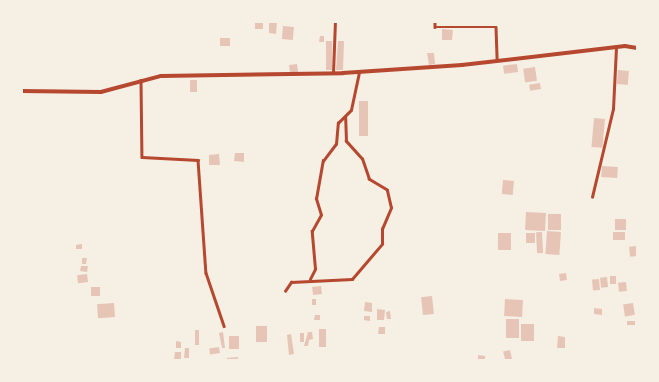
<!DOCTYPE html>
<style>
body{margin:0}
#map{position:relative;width:659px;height:382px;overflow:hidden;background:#f6efe4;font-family:Poppins,sans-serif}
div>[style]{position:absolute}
.building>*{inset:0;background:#e6c5b7;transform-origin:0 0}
.minor>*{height:2.5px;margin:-1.25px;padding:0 1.25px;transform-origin:1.25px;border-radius:1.25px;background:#b5482f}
.secondary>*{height:3.5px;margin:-1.75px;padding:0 1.75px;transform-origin:1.75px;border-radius:1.75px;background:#b5482f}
span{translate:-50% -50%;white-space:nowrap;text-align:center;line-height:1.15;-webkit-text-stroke:3.5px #f6efe4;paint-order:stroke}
.frame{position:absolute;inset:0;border:23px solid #f6efe4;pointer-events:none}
</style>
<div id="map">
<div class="building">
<div style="left:255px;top:22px;width:8px;height:7px"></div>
<div style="clip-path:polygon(269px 22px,277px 22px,276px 34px,269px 33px)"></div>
<div style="left:283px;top:26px;width:11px;height:13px;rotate:5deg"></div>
<div style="clip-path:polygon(442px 29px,453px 30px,452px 40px,442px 40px)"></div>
<div style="clip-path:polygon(320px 36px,324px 36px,324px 42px,319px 42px)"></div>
<div style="left:220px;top:38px;width:10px;height:8px"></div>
<div style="left:326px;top:41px;width:6px;height:29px"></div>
<div style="clip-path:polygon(338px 41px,344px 41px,343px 70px,336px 70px)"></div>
<div style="clip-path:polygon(427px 53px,434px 53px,435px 64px,429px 65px)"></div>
<div style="left:297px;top:64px;width:8px;height:8px;rotate:83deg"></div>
<div style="left:517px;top:64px;width:8px;height:14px;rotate:83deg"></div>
<div style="left:535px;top:67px;width:14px;height:12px;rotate:82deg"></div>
<div style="left:618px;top:70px;width:11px;height:14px;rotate:5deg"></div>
<div style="left:190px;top:80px;width:7px;height:12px"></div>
<div style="left:540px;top:83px;width:6px;height:11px;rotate:81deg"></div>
<div style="left:359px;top:101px;width:9px;height:35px"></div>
<div style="left:594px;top:118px;width:11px;height:29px;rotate:5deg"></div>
<div style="clip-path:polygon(235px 153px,244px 153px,244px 162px,234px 161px)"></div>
<div style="clip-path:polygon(219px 154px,220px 165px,209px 165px,209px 155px)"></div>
<div style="left:602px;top:166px;width:16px;height:11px;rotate:4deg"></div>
<div style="left:503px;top:180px;width:11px;height:14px;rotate:5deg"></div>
<div style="left:526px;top:212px;width:20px;height:18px;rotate:3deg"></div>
<div style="left:548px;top:214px;width:13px;height:16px"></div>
<div style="left:615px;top:219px;width:11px;height:11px"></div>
<div style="left:547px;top:231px;width:14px;height:23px;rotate:4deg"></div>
<div style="left:542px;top:232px;width:21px;height:6px;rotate:87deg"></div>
<div style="left:613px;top:232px;width:12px;height:8px"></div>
<div style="left:498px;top:233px;width:13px;height:17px"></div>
<div style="left:526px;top:233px;width:9px;height:10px"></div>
<div style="clip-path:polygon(82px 244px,82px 249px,76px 249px,76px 245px)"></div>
<div style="left:636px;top:246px;width:10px;height:7px;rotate:84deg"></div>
<div style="clip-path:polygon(82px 258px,87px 258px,86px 264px,82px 264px)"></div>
<div style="clip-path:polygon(81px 266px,88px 266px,87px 272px,80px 271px)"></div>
<div style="left:566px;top:273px;width:7px;height:7px;rotate:82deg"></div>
<div style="left:87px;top:274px;width:8px;height:10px;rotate:83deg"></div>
<div style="left:610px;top:276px;width:6px;height:8px"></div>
<div style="left:607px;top:277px;width:10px;height:7px;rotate:84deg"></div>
<div style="left:599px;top:279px;width:11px;height:7px;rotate:85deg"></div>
<div style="left:626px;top:282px;width:9px;height:8px;rotate:84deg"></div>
<div style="left:321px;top:286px;width:8px;height:9px;rotate:83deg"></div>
<div style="left:91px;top:287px;width:9px;height:9px"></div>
<div style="left:432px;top:296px;width:18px;height:11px;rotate:84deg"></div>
<div style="left:312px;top:299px;width:4px;height:6px"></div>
<div style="left:505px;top:299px;width:18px;height:17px;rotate:3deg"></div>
<div style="clip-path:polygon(365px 302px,372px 303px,372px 312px,364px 311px)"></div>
<div style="left:114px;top:303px;width:14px;height:17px;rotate:86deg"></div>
<div style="left:633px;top:303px;width:12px;height:10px;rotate:81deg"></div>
<div style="clip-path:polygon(594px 308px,602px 309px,602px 315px,594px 314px)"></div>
<div style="clip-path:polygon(377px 309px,385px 310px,384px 320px,377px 320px)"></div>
<div style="clip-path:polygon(390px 311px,391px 319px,387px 319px,386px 312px)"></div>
<div style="clip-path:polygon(315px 315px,320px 315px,320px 320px,314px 320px)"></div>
<div style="clip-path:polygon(364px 316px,370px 316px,370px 321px,364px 320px)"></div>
<div style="left:506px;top:319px;width:13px;height:19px"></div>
<div style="left:635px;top:321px;width:4px;height:8px;rotate:90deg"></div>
<div style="left:521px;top:324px;width:13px;height:17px"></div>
<div style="left:256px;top:326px;width:11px;height:16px"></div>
<div style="clip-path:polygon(379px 327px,385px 327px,385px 334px,378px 334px)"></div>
<div style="left:319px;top:329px;width:7px;height:18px"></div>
<div style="left:195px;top:330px;width:4px;height:15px"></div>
<div style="clip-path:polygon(223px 332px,225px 348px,222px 348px,219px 333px)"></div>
<div style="clip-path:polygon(308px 332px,312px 332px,313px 339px,309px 340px,308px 346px,304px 346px)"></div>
<div style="left:300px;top:333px;width:4px;height:9px"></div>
<div style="clip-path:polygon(291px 334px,294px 354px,289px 355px,287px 335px)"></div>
<div style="left:229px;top:336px;width:10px;height:13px"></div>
<div style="clip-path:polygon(558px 336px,565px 337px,565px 348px,557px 348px)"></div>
<div style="clip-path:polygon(176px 341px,181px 342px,181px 348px,176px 348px)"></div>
<div style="left:219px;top:347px;width:6px;height:10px;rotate:81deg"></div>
<div style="clip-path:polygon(185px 348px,189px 348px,189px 358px,184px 358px)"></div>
<div style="left:510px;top:350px;width:9px;height:7px;rotate:77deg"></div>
<div style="clip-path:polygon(175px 352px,181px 352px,181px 360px,174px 360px)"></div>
<div style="clip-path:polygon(478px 355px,485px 356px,485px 360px,478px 360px)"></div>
<div style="clip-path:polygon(238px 357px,238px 360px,227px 360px,227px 358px)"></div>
</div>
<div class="minor">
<div style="left:435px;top:22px;width:5px;rotate:90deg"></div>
<div style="left:435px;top:27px;width:61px"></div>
<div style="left:496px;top:27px;width:33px;rotate:88deg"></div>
<div style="left:333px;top:73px;width:51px;rotate:-87.8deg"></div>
<div style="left:141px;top:80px;width:77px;rotate:89.3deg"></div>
<div style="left:142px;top:157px;width:56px;rotate:3.1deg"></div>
<div style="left:198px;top:160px;width:113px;rotate:86deg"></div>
<div style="left:206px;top:273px;width:56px;rotate:71.2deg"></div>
<div style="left:592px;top:197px;width:90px;rotate:-76.6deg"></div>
<div style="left:613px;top:109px;width:62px;rotate:-87.2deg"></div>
<div style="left:310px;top:279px;width:11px;rotate:-63deg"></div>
<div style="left:315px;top:269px;width:38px;rotate:-95deg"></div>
<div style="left:312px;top:231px;width:18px;rotate:-61deg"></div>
<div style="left:321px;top:215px;width:17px;rotate:-107deg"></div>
<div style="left:316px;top:199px;width:39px;rotate:-80deg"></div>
<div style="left:323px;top:161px;width:21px;rotate:-53deg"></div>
<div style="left:336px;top:144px;width:21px;rotate:-85deg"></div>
<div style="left:338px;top:123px;width:18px;rotate:-45deg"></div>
<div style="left:351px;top:110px;width:39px;rotate:-78deg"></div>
<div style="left:285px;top:291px;width:11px;rotate:-56deg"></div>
<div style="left:291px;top:282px;width:61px;rotate:-2.8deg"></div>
<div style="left:352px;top:279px;width:46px;rotate:-49.4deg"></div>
<div style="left:382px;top:244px;width:15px;rotate:-90deg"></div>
<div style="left:382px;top:229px;width:23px;rotate:-67deg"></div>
<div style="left:391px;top:208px;width:18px;rotate:-103deg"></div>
<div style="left:387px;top:190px;width:21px;rotate:-149deg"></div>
<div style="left:369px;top:179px;width:21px;rotate:-109deg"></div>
<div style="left:362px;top:159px;width:24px;rotate:-132deg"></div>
<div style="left:346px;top:141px;width:24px;rotate:-92deg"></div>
</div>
<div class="secondary">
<div style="left:22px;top:91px;width:79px;rotate:0.7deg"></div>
<div style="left:101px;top:92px;width:62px;rotate:-14.9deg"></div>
<div style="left:161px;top:76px;width:182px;rotate:-0.9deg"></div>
<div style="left:343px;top:73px;width:119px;rotate:-3.8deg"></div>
<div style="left:462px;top:65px;width:164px;rotate:-6.6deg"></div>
<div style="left:625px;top:46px;width:12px;rotate:9deg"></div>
</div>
<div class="frame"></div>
</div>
